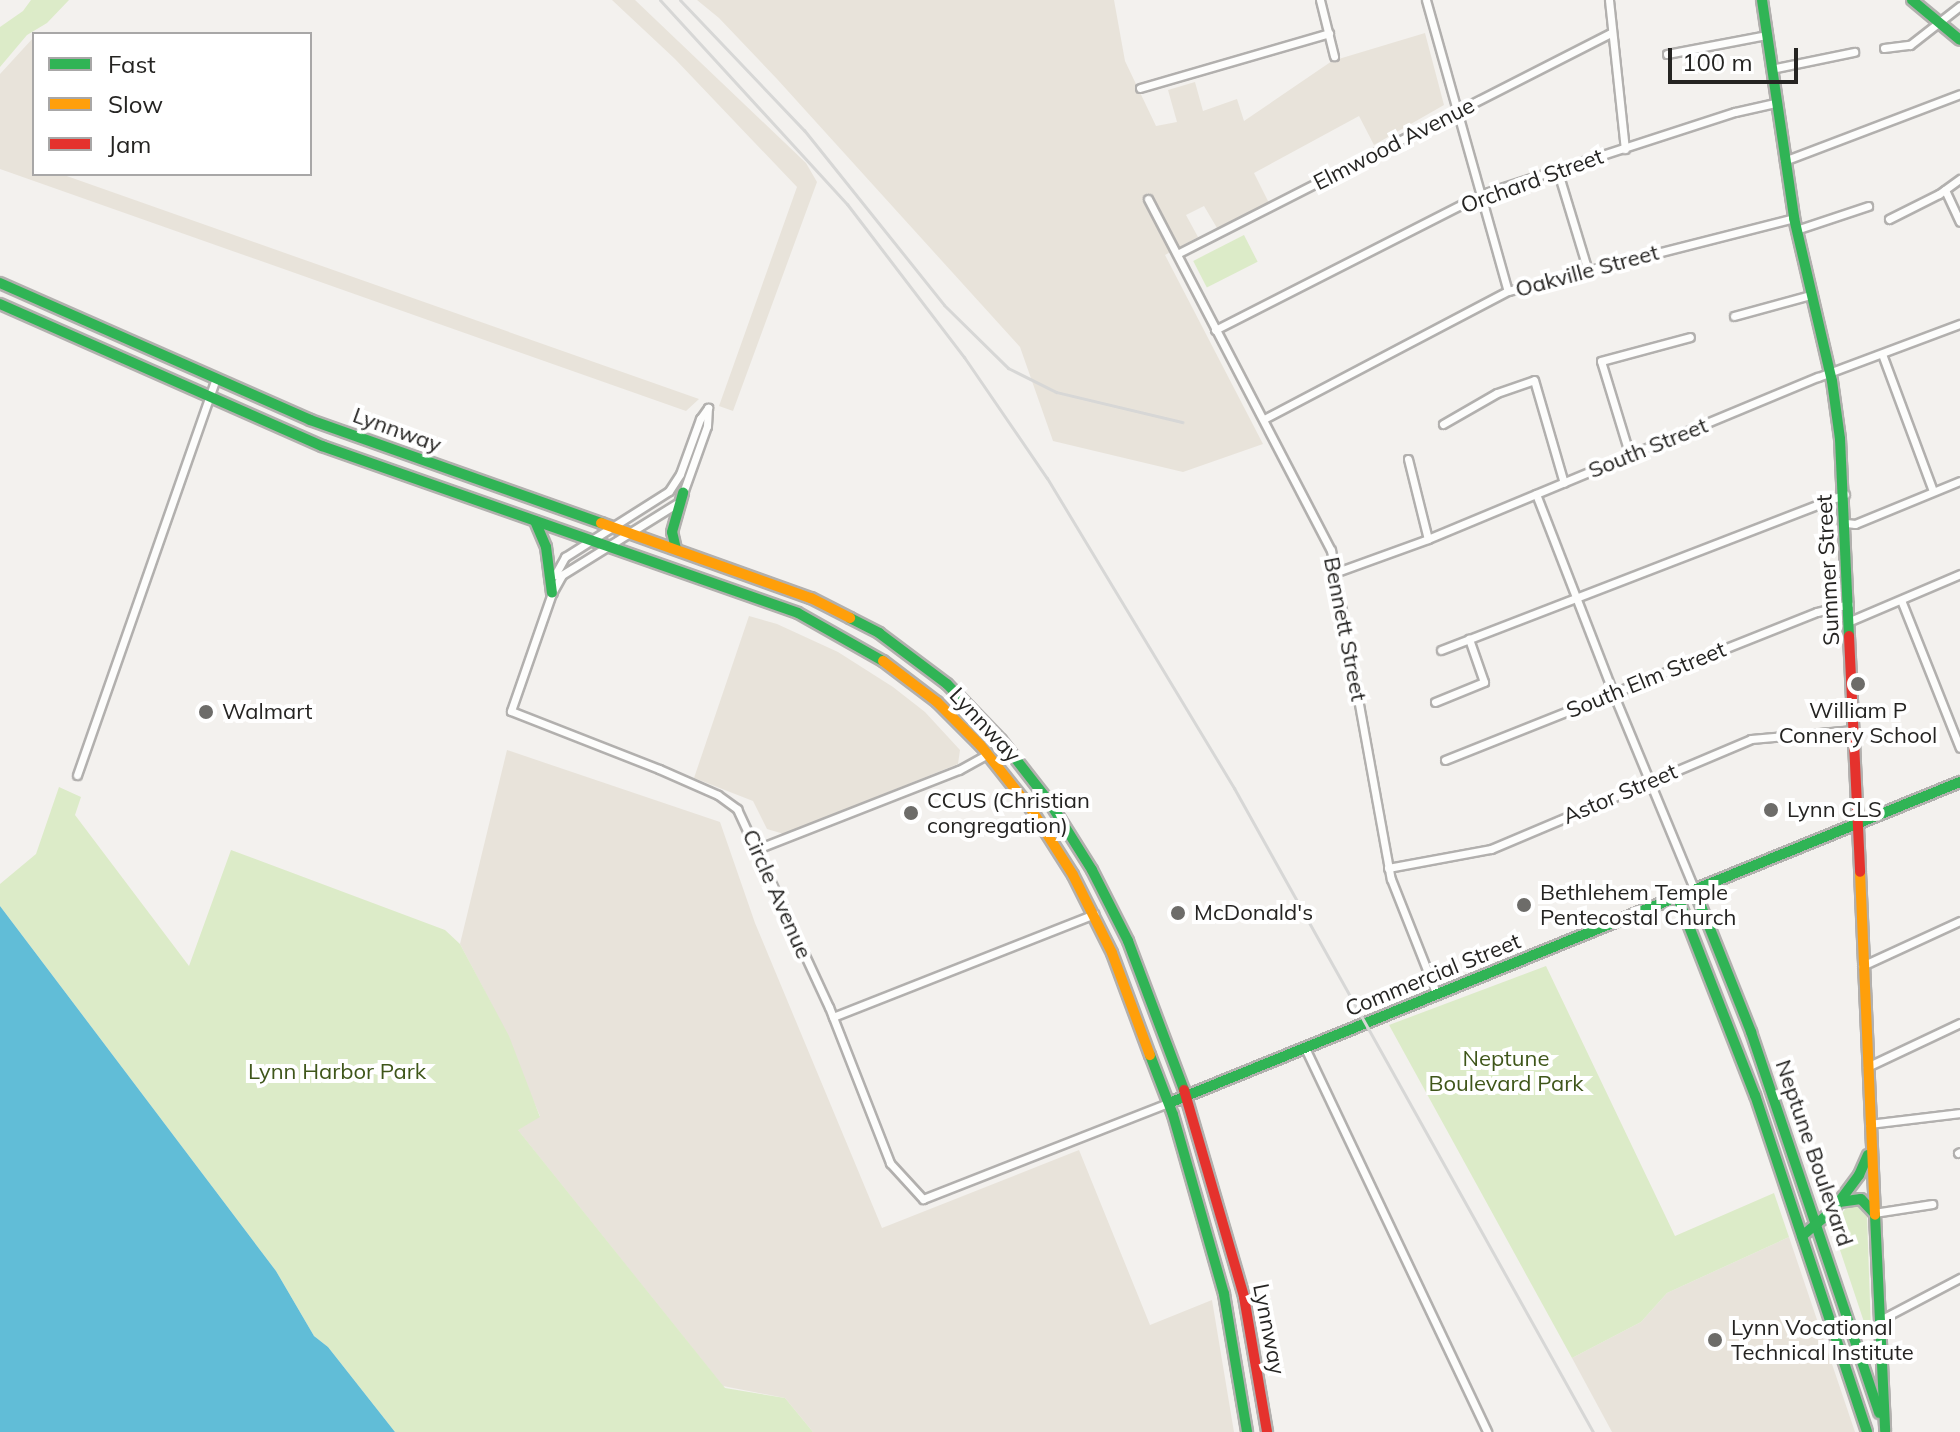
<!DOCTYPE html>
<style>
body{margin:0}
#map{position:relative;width:1960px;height:1432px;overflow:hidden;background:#f3f1ee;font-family:Mulish,sans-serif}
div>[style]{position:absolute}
.built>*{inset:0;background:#e8e3da}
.green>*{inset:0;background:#dcebc8;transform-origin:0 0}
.water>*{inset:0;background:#61bdd7}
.roads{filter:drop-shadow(2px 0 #b2b0ae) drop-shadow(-2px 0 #b2b0ae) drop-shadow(0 2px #b2b0ae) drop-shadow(0 -2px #b2b0ae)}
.street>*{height:7px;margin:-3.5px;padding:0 3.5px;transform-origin:3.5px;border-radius:3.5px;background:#fdfdfc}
.fast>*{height:10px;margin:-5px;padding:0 5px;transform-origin:5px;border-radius:5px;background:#30b455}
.slow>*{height:10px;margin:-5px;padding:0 5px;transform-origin:5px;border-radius:5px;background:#ff9f0a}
.jam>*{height:10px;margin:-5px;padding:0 5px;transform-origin:5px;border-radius:5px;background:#e5322d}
.rail>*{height:3px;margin:-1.5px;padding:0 1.5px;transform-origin:1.5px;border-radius:1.5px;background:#d7d7d6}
.dots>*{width:22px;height:22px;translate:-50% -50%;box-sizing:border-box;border:4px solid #fff;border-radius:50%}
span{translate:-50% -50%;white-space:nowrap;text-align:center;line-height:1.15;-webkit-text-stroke:8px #fff;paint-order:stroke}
.street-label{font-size:22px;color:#252422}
.poi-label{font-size:22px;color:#252422}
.left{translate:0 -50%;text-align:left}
.park-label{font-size:22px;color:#3f561a}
.legend{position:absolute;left:32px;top:32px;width:280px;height:144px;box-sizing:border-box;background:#fff;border:2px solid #a8a7a7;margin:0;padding:10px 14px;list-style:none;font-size:24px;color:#252422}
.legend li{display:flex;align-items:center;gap:16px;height:40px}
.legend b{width:40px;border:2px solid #a8a7a7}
.scale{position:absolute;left:1668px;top:48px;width:130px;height:36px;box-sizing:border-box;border:4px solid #252422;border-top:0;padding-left:10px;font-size:24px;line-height:28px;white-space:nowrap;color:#252422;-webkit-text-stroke:6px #fff;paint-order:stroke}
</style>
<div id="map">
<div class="built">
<div style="clip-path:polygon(612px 0,635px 0,806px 163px,817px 182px,733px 411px,719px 406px,797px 187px,675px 59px)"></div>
<div style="clip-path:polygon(697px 0,1114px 0,1125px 61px,1156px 126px,1177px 122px,1168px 90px,1195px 82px,1203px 111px,1237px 99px,1244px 121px,1332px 61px,1425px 33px,1444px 105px,1374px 145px,1359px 116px,1254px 173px,1269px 203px,1217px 228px,1204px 206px,1186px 215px,1198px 237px,1165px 255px,1263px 444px,1183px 472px,1053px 441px,1020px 347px,777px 79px,719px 18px)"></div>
<div style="clip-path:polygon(34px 37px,34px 174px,61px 174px,699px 399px,686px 411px,0 169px,0 74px)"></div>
<div style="clip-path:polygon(749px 616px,777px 624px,838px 652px,893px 687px,925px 712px,960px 750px,958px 764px,784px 834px,767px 829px,753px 801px,694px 778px)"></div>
<div style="clip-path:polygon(507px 750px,720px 822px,755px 923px,882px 1228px,1079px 1150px,1150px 1325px,1212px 1300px,1234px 1432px,813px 1432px,785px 1398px,723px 1386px,517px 1129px,540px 1116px,492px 1005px,460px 944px)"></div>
<div style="clip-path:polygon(1789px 1237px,1855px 1432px,1612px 1432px,1572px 1358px,1641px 1322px,1667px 1293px)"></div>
</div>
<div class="green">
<div style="clip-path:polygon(31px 0,69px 0,47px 23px,27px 35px,0 67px,0 27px,23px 11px)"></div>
<div style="left:1244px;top:235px;width:30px;height:57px;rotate:63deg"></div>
<div style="clip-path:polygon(59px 787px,81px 797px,75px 815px,189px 966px,231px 850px,445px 930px,460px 944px,509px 1036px,540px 1117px,518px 1130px,725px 1388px,785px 1398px,813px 1432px,395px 1432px,328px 1347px,314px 1336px,276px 1271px,0 906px,0 884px,36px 854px)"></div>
<div style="clip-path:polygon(1546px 966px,1675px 1236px,1774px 1193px,1789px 1237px,1667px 1293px,1641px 1322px,1572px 1358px,1389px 1025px)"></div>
<div style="clip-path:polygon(1856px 1205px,1867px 1217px,1871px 1331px,1867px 1331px,1832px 1226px,1846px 1208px)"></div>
</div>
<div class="water">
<div style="clip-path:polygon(0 906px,276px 1271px,314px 1336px,328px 1347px,395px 1432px,0 1432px)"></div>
</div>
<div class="roads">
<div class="street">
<div style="left:1320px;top:0;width:58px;rotate:76deg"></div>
<div style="left:1426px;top:0;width:302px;rotate:74.3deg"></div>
<div style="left:1609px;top:0;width:150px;rotate:83.9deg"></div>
<div style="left:1884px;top:48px;width:26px;rotate:-7deg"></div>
<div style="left:1910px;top:45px;width:63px;rotate:-38deg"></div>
<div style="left:1667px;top:54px;width:102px;rotate:-10.8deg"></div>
<div style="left:1771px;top:69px;width:85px;rotate:-11.6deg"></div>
<div style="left:1140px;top:88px;width:197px;rotate:-16.2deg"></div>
<div style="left:1784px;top:161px;width:188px;rotate:-20.8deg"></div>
<div style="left:1557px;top:169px;width:107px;rotate:73.1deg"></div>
<div style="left:1945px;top:190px;width:35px;rotate:65deg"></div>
<div style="left:1148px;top:199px;width:396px;rotate:62.5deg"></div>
<div style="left:1331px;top:550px;width:334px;rotate:79.7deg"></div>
<div style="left:1391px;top:879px;width:125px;rotate:68.4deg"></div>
<div style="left:1889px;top:219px;width:56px;rotate:-26.6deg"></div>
<div style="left:1939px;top:194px;width:26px;rotate:-36deg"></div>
<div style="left:1796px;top:230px;width:76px;rotate:-18.4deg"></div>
<div style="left:1177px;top:254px;width:487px;rotate:-27deg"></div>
<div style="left:1734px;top:316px;width:80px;rotate:-15.3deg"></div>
<div style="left:1215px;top:330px;width:300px;rotate:-27deg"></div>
<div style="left:1482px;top:194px;width:266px;rotate:-18deg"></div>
<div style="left:1735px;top:112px;width:41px;rotate:-12.7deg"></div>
<div style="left:1882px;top:354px;width:146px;rotate:69.6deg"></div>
<div style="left:1264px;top:419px;width:276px;rotate:-27.7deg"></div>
<div style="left:1508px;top:291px;width:295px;rotate:-14.3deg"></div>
<div style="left:1443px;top:424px;width:62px;rotate:-29.9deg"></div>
<div style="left:1497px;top:393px;width:39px;rotate:-19deg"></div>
<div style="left:1534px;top:380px;width:107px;rotate:73.8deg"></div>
<div style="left:1630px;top:456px;width:99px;rotate:-107deg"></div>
<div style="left:1601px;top:361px;width:92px;rotate:-15.1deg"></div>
<div style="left:1408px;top:459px;width:82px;rotate:76deg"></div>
<div style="left:683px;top:493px;width:71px;rotate:-70.3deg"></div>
<div style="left:707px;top:426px;width:18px;rotate:-87deg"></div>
<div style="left:1536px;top:494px;width:213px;rotate:68.8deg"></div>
<div style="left:1613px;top:693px;width:214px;rotate:67.5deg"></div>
<div style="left:676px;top:504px;width:134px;rotate:148.1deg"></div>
<div style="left:562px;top:575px;width:21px;rotate:119deg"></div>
<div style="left:552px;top:593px;width:125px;rotate:109.2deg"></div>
<div style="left:511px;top:711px;width:159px;rotate:21.4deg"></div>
<div style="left:659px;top:769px;width:64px;rotate:23.8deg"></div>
<div style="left:718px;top:795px;width:24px;rotate:36deg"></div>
<div style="left:737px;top:809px;width:218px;rotate:65.1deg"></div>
<div style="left:829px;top:1007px;width:168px;rotate:68.6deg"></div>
<div style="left:890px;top:1163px;width:49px;rotate:47.5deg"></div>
<div style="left:923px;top:1199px;width:263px;rotate:-21.4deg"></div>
<div style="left:1846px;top:523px;width:9px;rotate:6deg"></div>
<div style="left:1855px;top:524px;width:113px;rotate:-22.3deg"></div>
<div style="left:1337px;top:572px;width:97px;rotate:-19.9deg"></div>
<div style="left:1428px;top:539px;width:422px;rotate:-22.6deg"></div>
<div style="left:1818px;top:377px;width:152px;rotate:-20.5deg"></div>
<div style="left:555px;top:575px;width:21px;rotate:-61deg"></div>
<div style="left:565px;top:557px;width:123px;rotate:-32.4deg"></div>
<div style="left:669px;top:491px;width:20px;rotate:-57deg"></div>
<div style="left:680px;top:474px;width:59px;rotate:-70deg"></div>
<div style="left:700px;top:419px;width:14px;rotate:-54deg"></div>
<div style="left:1901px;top:600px;width:159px;rotate:68.3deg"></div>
<div style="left:1850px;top:621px;width:120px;rotate:-23.1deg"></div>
<div style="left:1441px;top:650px;width:433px;rotate:-21.1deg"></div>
<div style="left:1435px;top:702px;width:53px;rotate:-22.2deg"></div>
<div style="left:1484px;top:682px;width:46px;rotate:-109.2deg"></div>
<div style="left:1445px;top:760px;width:400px;rotate:-21.7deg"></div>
<div style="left:1817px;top:612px;width:33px;rotate:-14deg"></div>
<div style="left:77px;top:775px;width:417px;rotate:-70.7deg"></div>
<div style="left:757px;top:849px;width:217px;rotate:-21.4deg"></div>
<div style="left:959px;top:770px;width:33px;rotate:-29deg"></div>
<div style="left:1388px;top:868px;width:105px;rotate:-10.5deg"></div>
<div style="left:1491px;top:849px;width:282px;rotate:-22.9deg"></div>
<div style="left:1751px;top:739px;width:103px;rotate:-5deg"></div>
<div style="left:1862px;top:966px;width:108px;rotate:-24.7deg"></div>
<div style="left:833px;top:1017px;width:281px;rotate:-21.5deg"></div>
<div style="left:1305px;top:1048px;width:425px;rotate:64.6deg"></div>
<div style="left:1867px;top:1067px;width:103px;rotate:-25.3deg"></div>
<div style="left:1869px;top:1124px;width:92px;rotate:-6.9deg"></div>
<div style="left:1958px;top:1153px;width:2px;rotate:-27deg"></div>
<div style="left:1874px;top:1213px;width:59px;rotate:-8.8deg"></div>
<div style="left:1878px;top:1321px;width:93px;rotate:-27.7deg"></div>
</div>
<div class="fast">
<div style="left:1762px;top:0;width:220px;rotate:81.6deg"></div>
<div style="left:1794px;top:218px;width:167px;rotate:76.9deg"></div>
<div style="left:1832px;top:381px;width:59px;rotate:82.1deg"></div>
<div style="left:1840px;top:439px;width:197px;rotate:87.4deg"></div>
<div style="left:1912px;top:0;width:62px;rotate:39.8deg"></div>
<div style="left:0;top:283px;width:339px;rotate:23.8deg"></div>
<div style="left:310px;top:420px;width:309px;rotate:19.5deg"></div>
<div style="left:0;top:304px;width:352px;rotate:23.8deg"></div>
<div style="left:322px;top:446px;width:504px;rotate:19.33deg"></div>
<div style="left:798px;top:613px;width:98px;rotate:29.5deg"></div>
<div style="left:535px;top:521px;width:28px;rotate:67deg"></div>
<div style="left:546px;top:547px;width:46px;rotate:82.6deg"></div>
<div style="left:676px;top:549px;width:17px;rotate:-103deg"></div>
<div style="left:672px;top:532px;width:41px;rotate:-74.2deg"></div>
<div style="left:850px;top:618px;width:33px;rotate:27deg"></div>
<div style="left:879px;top:633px;width:85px;rotate:36.9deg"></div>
<div style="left:947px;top:684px;width:78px;rotate:46deg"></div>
<div style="left:1001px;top:740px;width:80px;rotate:52.1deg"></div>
<div style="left:1050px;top:803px;width:79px;rotate:57.9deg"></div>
<div style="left:1092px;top:870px;width:80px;rotate:63.1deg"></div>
<div style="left:1128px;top:941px;width:159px;rotate:69.4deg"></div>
<div style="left:1695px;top:891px;width:152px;rotate:68.3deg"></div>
<div style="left:1751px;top:1032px;width:402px;rotate:71.4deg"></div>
<div style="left:1678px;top:898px;width:212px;rotate:68.7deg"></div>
<div style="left:1755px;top:1095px;width:355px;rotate:71.6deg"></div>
<div style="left:1150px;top:1055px;width:64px;rotate:69deg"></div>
<div style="left:1173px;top:1115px;width:186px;rotate:74.1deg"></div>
<div style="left:1224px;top:1294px;width:140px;rotate:80.5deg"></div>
<div style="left:1169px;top:1103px;width:854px;rotate:-22.09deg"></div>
<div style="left:1839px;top:1202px;width:22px;rotate:-8deg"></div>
<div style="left:1861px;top:1199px;width:19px;rotate:47deg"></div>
<div style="left:1875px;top:1215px;width:216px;rotate:87.3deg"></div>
<div style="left:1802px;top:1236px;width:40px;rotate:-40deg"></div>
<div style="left:1833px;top:1210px;width:44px;rotate:-53.4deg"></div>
<div style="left:1859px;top:1175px;width:22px;rotate:-66deg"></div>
</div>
<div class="slow">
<div style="left:601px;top:523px;width:223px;rotate:19.7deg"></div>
<div style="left:811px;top:598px;width:44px;rotate:27.1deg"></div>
<div style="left:883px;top:661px;width:68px;rotate:37.2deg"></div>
<div style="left:937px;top:702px;width:62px;rotate:45deg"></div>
<div style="left:981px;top:746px;width:80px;rotate:51.6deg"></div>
<div style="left:1031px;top:809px;width:78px;rotate:57.5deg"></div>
<div style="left:1073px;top:875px;width:87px;rotate:63.4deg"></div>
<div style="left:1112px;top:953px;width:109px;rotate:69.6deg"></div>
<div style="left:1860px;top:872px;width:343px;rotate:87.5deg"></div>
</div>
<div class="jam">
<div style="left:1849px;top:636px;width:236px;rotate:87.3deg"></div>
<div style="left:1184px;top:1090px;width:216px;rotate:73.8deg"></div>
<div style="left:1244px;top:1297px;width:137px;rotate:80.3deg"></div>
</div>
</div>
<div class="rail">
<div style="left:660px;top:0;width:277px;rotate:47.5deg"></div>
<div style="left:847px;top:204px;width:193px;rotate:52.6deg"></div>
<div style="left:964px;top:357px;width:147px;rotate:55.6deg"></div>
<div style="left:1047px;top:478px;width:362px;rotate:58.9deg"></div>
<div style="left:1234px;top:788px;width:737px;rotate:60.86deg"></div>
<div style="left:680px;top:0;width:180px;rotate:46.4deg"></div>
<div style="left:804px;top:130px;width:224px;rotate:51.3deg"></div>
<div style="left:944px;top:305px;width:90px;rotate:44.5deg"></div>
<div style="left:1008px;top:368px;width:54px;rotate:26.6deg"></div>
<div style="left:1056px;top:392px;width:130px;rotate:13.4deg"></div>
</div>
<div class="dots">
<div style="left:1858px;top:684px;background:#6d6c69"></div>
<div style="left:206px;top:712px;background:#6d6c69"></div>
<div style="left:1771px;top:810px;background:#6d6c69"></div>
<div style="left:911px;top:813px;background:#6d6c69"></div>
<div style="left:1524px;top:905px;background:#6d6c69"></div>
<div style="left:1178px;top:913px;background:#6d6c69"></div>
<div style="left:1715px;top:1340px;background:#6d6c69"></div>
</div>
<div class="street-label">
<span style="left:1394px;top:144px;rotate:-27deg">Elmwood Avenue</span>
<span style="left:1532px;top:181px;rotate:-20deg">Orchard Street</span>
<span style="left:1587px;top:271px;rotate:-15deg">Oakville Street</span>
<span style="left:397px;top:430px;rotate:20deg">Lynnway</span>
<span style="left:1648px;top:448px;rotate:-22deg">South Street</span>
<span style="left:1828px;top:570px;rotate:-93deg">Summer Street</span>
<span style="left:1345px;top:629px;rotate:79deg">Bennett Street</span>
<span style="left:1646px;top:680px;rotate:-22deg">South Elm Street</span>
<span style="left:985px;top:725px;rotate:47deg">Lynnway</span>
<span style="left:1620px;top:794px;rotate:-23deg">Astor Street</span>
<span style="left:777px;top:894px;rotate:66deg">Circle Avenue</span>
<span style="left:1433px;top:975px;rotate:-22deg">Commercial Street</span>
<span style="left:1814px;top:1153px;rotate:71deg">Neptune Boulevard</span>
<span style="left:1269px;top:1329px;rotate:79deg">Lynnway</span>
</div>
<div class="poi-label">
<span style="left:1858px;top:723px">William P<br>Connery School</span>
<span class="left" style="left:222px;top:712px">Walmart</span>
<span class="left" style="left:927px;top:813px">CCUS (Christian<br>congregation)</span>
<span class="left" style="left:1787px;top:810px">Lynn CLS</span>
<span class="left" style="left:1540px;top:905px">Bethlehem Temple<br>Pentecostal Church</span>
<span class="left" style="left:1194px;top:913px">McDonald's</span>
<span class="left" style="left:1731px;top:1340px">Lynn Vocational<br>Technical Institute</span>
</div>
<div class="park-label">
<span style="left:1506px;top:1071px">Neptune<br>Boulevard Park</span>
<span style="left:337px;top:1072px">Lynn Harbor Park</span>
</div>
<ul class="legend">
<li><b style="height:10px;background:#30b455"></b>Fast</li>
<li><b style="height:10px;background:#ff9f0a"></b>Slow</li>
<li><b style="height:10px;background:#e5322d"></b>Jam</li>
</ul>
<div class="scale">100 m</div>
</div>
